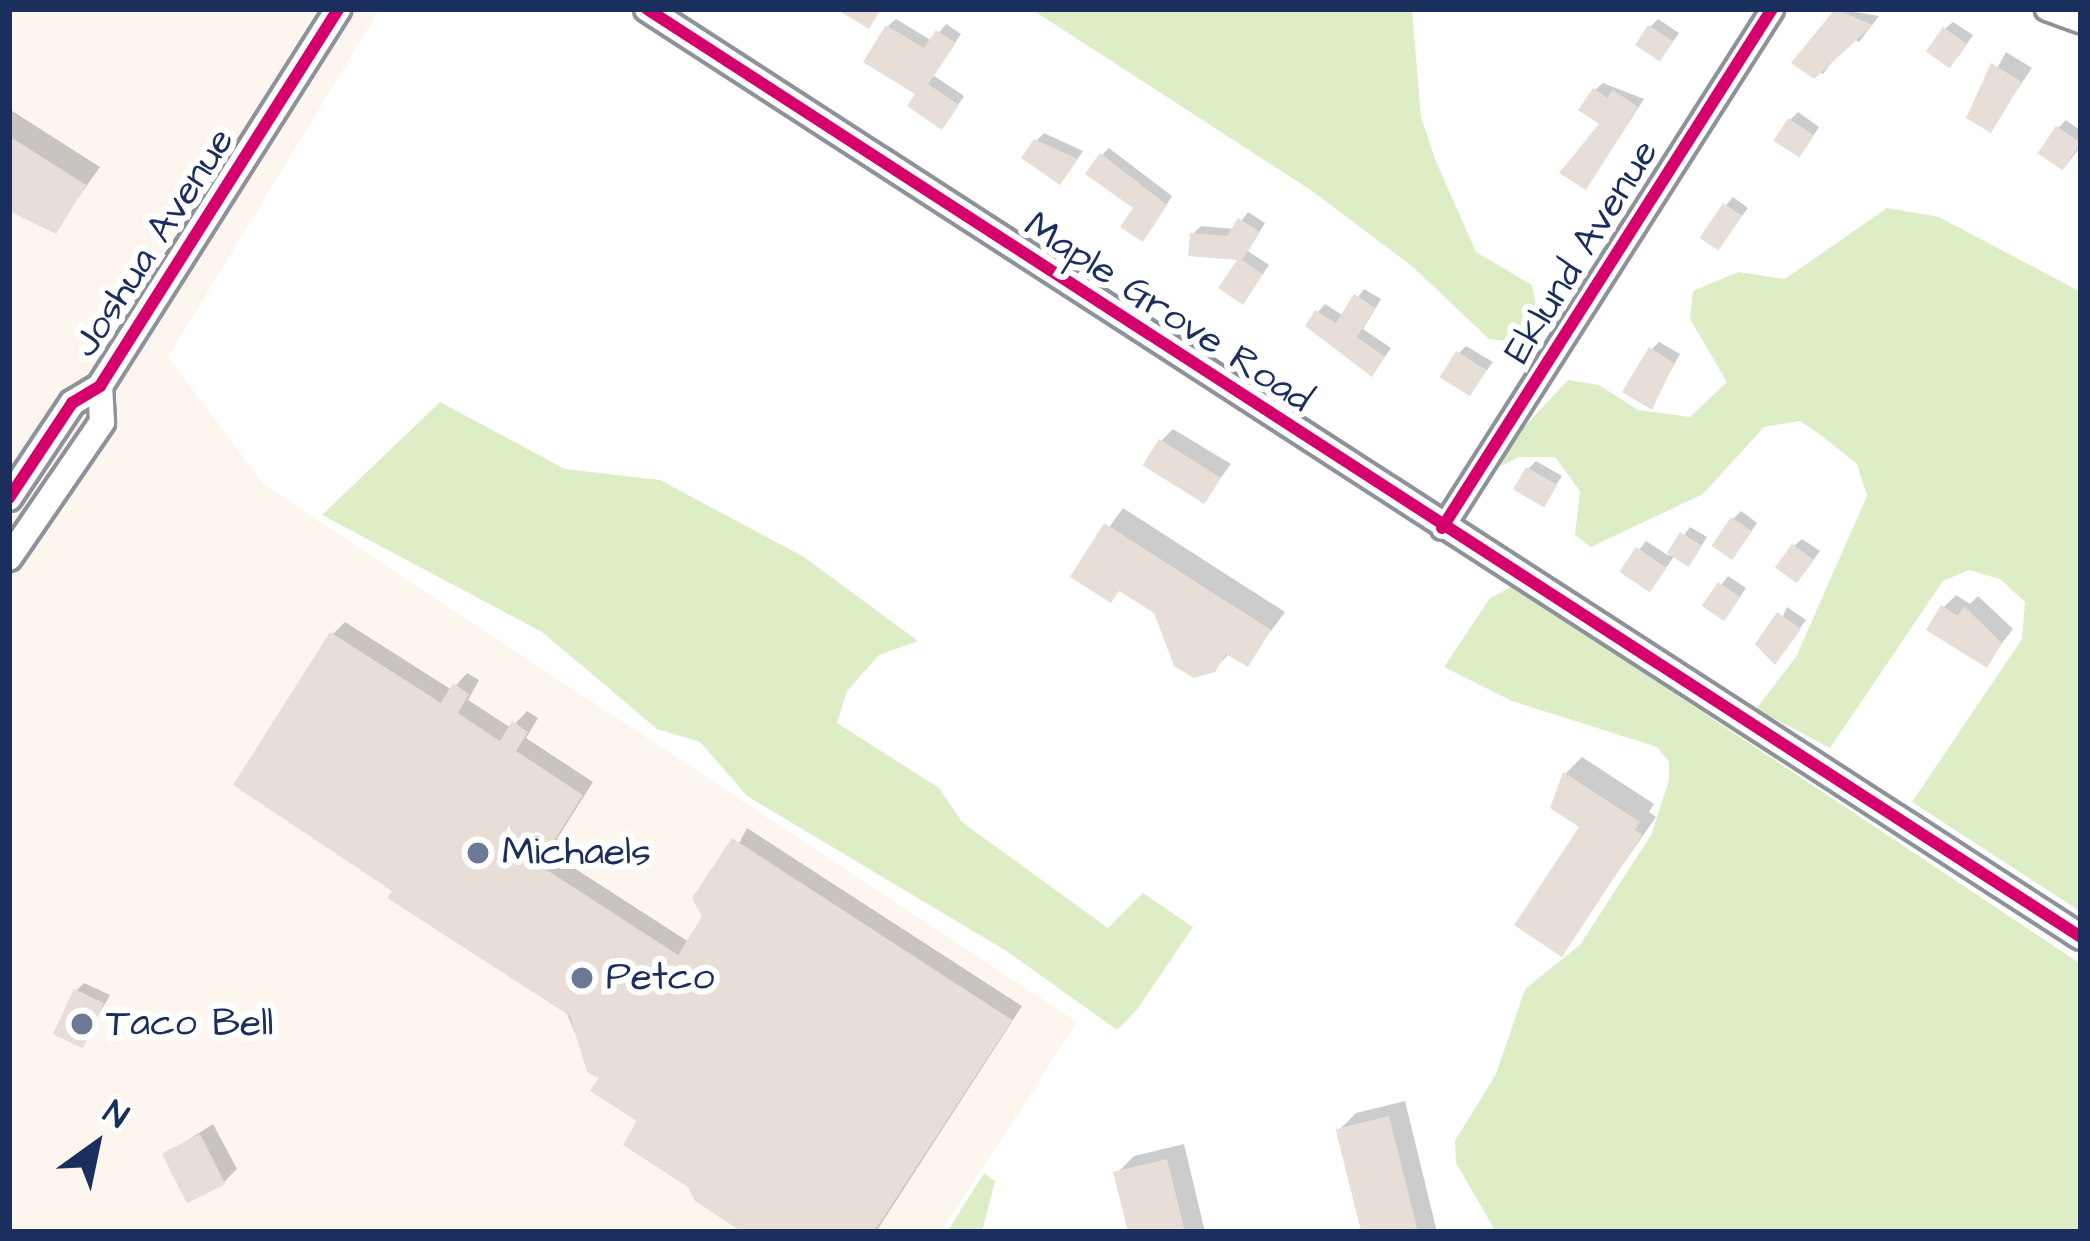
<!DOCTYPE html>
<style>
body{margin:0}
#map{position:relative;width:2090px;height:1241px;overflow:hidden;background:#fff;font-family:"Architects Daughter",sans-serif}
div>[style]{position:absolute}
.built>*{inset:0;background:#fcf6ef}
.green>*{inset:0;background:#ddeec7}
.shadow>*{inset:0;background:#0003}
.building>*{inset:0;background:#e7dfd7;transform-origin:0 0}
.roads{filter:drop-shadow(3px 0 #8e929a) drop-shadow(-3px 0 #8e929a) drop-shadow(0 3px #8e929a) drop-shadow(0 -3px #8e929a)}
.minor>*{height:21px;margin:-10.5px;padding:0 10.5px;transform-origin:10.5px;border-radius:10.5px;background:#fff}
.tertiary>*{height:24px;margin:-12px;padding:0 12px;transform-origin:12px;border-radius:12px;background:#fff}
.cycleway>*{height:12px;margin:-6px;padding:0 6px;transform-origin:6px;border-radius:6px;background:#d6006c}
.dots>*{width:33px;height:33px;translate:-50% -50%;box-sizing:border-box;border:6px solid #fff;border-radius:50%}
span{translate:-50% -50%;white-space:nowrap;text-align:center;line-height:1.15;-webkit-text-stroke:12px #fff;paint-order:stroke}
.street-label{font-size:39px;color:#1b2f5e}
.poi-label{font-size:39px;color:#1b2f5e}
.left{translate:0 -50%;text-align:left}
.frame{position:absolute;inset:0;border:12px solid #1b2f5e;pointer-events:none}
.north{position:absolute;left:36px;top:1085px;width:120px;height:120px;-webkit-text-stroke:9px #fff;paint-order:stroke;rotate:33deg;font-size:33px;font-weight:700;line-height:48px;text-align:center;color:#1b2f5e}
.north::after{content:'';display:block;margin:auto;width:42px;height:54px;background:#1b2f5e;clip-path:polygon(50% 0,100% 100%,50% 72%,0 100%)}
</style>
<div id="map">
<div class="built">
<div style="clip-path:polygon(9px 9px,380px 9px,168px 357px,264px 485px,1077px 1022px,941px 1232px,9px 1232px)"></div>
</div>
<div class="green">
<div style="clip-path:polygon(1031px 9px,1412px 9px,1421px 117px,1435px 159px,1476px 252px,1532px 285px,1538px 316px,1516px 342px,1489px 339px,1413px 267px,1312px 191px)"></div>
<div style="clip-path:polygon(1887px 208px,1939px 217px,2081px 292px,2081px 912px,1912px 802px,2022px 639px,2025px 602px,2000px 579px,1969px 570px,1943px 581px,1830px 748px,1756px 709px,1796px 657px,1867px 496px,1857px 464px,1822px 436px,1800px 421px,1764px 427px,1703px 494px,1591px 547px,1575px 535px,1580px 491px,1555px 457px,1518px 457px,1502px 466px,1494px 459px,1568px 380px,1599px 385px,1638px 410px,1690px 417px,1727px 382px,1690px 319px,1693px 291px,1738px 272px,1785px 279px)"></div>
<div style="clip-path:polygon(440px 402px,565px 469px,660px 480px,804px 557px,918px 641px,879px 655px,847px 691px,837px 723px,939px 788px,962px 822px,1108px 928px,1143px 893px,1193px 927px,1136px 1011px,1117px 1030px,1008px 952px,747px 796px,700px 742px,657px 729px,542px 632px,322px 515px)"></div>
<div style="clip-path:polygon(1513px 586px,2081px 964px,2081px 1232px,1496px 1232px,1456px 1163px,1455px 1141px,1496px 1074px,1525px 989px,1580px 945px,1651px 835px,1669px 780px,1669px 762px,1657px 747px,1512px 701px,1444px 667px,1490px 598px)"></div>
<div style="clip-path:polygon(984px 1173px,995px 1181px,982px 1232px,947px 1232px)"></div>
</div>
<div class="shadow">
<div style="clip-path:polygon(1838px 9px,1879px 16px,1859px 42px,1850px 37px,1823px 74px,1796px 62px)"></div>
<div style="clip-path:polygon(896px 19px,932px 41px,946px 24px,961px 34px,933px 75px,964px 96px,949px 119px,920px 93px,888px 26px)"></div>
<div style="clip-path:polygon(1658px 19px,1679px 33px,1667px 50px,1650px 27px)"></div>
<div style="clip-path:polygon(1953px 22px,1973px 35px,1958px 57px,1945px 29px)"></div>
<div style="clip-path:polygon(2006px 52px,2032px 68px,1990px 130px,1970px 117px)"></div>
<div style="clip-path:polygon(1603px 83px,1644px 99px,1593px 178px,1603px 124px,1595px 90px)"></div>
<div style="clip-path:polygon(9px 109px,100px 167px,55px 230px,9px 203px)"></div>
<div style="clip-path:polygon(1798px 112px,1819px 127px,1807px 146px,1790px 120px)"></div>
<div style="clip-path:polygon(2066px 120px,2081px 131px,2081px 146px,2064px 168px,2058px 128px)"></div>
<div style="clip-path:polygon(1044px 133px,1083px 151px,1067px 174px,1036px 141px)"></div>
<div style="clip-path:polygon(1109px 148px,1172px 196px,1150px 231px,1102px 155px)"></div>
<div style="clip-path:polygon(1733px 197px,1748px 208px,1719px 247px,1726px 205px)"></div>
<div style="clip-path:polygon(1248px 212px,1265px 223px,1248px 251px,1269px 265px,1250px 293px,1223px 288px,1243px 258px,1193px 234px,1201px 226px,1235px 229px)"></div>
<div style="clip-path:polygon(1364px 289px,1381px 299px,1363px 329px,1391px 348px,1379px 365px,1318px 312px,1325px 304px,1344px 316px)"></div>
<div style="clip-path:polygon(1659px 342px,1680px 354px,1651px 406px,1652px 349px)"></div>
<div style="clip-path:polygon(1466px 346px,1493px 362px,1471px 392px,1459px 353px)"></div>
<div style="clip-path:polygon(1173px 429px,1231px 464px,1204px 500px,1161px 441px)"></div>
<div style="clip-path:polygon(1536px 461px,1562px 476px,1543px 504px,1528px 469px)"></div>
<div style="clip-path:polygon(1123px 508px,1285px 612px,1247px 663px,1230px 653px,1214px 669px,1156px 611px,1121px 589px,1074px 576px)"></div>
<div style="clip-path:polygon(1741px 511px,1757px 523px,1739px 549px,1733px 519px)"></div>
<div style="clip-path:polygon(1690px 527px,1707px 537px,1696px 555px,1675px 555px,1657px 581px,1623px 571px,1646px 541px,1669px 556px)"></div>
<div style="clip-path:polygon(1802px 539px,1820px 551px,1805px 572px,1794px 546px)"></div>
<div style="clip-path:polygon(1728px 576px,1746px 588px,1732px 609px,1706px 605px)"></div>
<div style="clip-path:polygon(1956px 595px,1970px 604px,1978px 596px,2013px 629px,1986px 664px,1944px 607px)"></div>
<div style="clip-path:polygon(1787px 607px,1806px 620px,1775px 662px,1765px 655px)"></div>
<div style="clip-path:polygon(345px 622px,452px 690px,467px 673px,479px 680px,468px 700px,511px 728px,527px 711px,538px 718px,526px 738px,593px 782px,557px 839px,565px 844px,557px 857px,689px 942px,747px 828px,1022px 1006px,876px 1232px,748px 1232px,590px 1069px,565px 1009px,396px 890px,333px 634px)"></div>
<div style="clip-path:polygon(1582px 757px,1654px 804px,1649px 812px,1656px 817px,1561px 953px,1583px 826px,1554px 807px,1566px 773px)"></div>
<div style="clip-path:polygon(84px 983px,110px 995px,81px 1045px,77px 990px)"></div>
<div style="clip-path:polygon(1405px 1101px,1437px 1232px,1364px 1232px,1339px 1130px,1356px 1113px)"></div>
<div style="clip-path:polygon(213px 1124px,237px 1169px,224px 1182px,166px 1154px)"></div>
<div style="clip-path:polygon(1184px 1144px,1205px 1232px,1131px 1232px,1117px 1173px,1134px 1156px)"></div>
</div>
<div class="building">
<div style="clip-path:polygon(836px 9px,881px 9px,869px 29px)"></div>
<div style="clip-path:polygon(1835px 9px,1873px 25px,1814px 79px,1791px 63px)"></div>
<div style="clip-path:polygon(886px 25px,924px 48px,936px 30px,956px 43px,928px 84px,959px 105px,942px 130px,907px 106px,915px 94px,863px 62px)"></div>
<div style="left:1648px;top:25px;width:30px;height:24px;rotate:33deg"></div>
<div style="left:1943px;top:27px;width:29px;height:30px;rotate:35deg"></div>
<div style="clip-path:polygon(1991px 63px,2022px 82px,1991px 133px,1966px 118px)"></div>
<div style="clip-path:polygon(1593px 88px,1607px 98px,1613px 90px,1638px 107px,1586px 190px,1559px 173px,1599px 124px,1578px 110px)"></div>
<div style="left:1788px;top:118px;width:31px;height:27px;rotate:33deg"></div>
<div style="left:2056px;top:126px;width:30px;height:33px;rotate:34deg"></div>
<div style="clip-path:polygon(9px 136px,86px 185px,56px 234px,9px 211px)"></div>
<div style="clip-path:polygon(1034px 139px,1078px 159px,1060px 185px,1021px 158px)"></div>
<div style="clip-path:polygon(1100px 153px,1167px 205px,1143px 242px,1120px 227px,1133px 208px,1085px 174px)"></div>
<div style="left:1723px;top:203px;width:23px;height:42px;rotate:34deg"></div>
<div style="clip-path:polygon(1238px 218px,1260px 232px,1242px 260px,1263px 274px,1243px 305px,1218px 288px,1237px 260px,1188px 256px,1190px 233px,1227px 236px)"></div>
<div style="clip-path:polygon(1354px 294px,1375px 308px,1357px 337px,1385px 357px,1372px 377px,1305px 326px,1315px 310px,1336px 323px)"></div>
<div style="clip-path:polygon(1649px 347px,1674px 363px,1652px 410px,1622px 392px)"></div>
<div style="left:1456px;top:351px;width:36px;height:31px;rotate:32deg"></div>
<div style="left:1159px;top:439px;width:73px;height:31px;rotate:32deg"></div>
<div style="left:1526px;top:467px;width:36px;height:26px;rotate:30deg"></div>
<div style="left:1731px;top:517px;width:25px;height:35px;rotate:34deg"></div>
<div style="clip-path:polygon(1104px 523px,1271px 630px,1248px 667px,1226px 654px,1215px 672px,1194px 678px,1174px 666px,1154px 613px,1119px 591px,1111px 603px,1070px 577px)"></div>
<div style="left:1680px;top:532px;width:26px;height:25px;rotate:32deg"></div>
<div style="left:1792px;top:544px;width:27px;height:29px;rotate:36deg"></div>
<div style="left:1636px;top:547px;width:37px;height:30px;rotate:34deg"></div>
<div style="left:1718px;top:582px;width:27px;height:29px;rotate:34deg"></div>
<div style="clip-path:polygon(1941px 605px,1958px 616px,1964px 606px,2002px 643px,1987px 668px,1926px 630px)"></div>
<div style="clip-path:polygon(1777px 612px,1801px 629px,1775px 665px,1755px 644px)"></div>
<div style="clip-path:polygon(330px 632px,441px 703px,453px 683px,469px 694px,458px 713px,500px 741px,512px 721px,528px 732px,516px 751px,583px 795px,547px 852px,555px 857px,547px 870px,678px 955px,702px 917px,692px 898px,732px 838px,1012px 1020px,874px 1232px,742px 1232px,695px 1201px,688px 1187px,623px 1145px,637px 1121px,590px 1091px,599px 1078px,587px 1072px,570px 1016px,387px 898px,392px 891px,233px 785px)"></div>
<div style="clip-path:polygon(1563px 772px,1640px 822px,1635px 830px,1642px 835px,1562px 957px,1514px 925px,1579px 827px,1550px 808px)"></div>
<div style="left:74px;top:989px;width:33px;height:50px;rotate:25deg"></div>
<div style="left:1389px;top:1116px;width:119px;height:55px;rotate:76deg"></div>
<div style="left:200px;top:1134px;width:56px;height:43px;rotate:63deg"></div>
<div style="clip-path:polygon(1167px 1159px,1185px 1232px,1128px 1232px,1113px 1172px)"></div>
</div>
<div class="roads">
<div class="minor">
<div style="left:2046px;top:9px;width:37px;rotate:20deg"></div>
<div style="left:1442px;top:528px;width:615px;rotate:-57.55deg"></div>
</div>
<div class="tertiary">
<div style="left:647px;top:9px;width:1708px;rotate:32.91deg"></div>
<div style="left:9px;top:498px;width:114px;rotate:-56.4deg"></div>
<div style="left:72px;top:403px;width:33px;rotate:-31deg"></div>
<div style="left:100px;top:386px;width:446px;rotate:-57.7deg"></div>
<div style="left:9px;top:558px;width:165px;rotate:-55.6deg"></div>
<div style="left:102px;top:422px;width:36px;rotate:-93deg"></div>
</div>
</div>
<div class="cycleway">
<div style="left:647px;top:9px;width:1708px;rotate:32.91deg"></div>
<div style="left:9px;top:498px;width:114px;rotate:-56.4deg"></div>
<div style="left:72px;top:403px;width:33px;rotate:-31deg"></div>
<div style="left:100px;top:386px;width:446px;rotate:-57.7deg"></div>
<div style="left:1442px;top:528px;width:615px;rotate:-57.55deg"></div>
</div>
<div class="dots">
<div style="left:478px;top:853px;background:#6b7896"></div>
<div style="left:582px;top:978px;background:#6b7896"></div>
<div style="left:82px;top:1024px;background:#6b7896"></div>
</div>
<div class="street-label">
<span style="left:154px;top:243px;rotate:-57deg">Joshua Avenue</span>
<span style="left:1582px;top:252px;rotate:-58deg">Eklund Avenue</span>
<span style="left:1168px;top:313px;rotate:33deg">Maple Grove Road</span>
</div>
<div class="poi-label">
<span class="left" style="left:502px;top:853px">Michaels</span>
<span class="left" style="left:606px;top:978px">Petco</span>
<span class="left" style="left:106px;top:1024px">Taco Bell</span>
</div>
<div class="frame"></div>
<div class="north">N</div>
</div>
